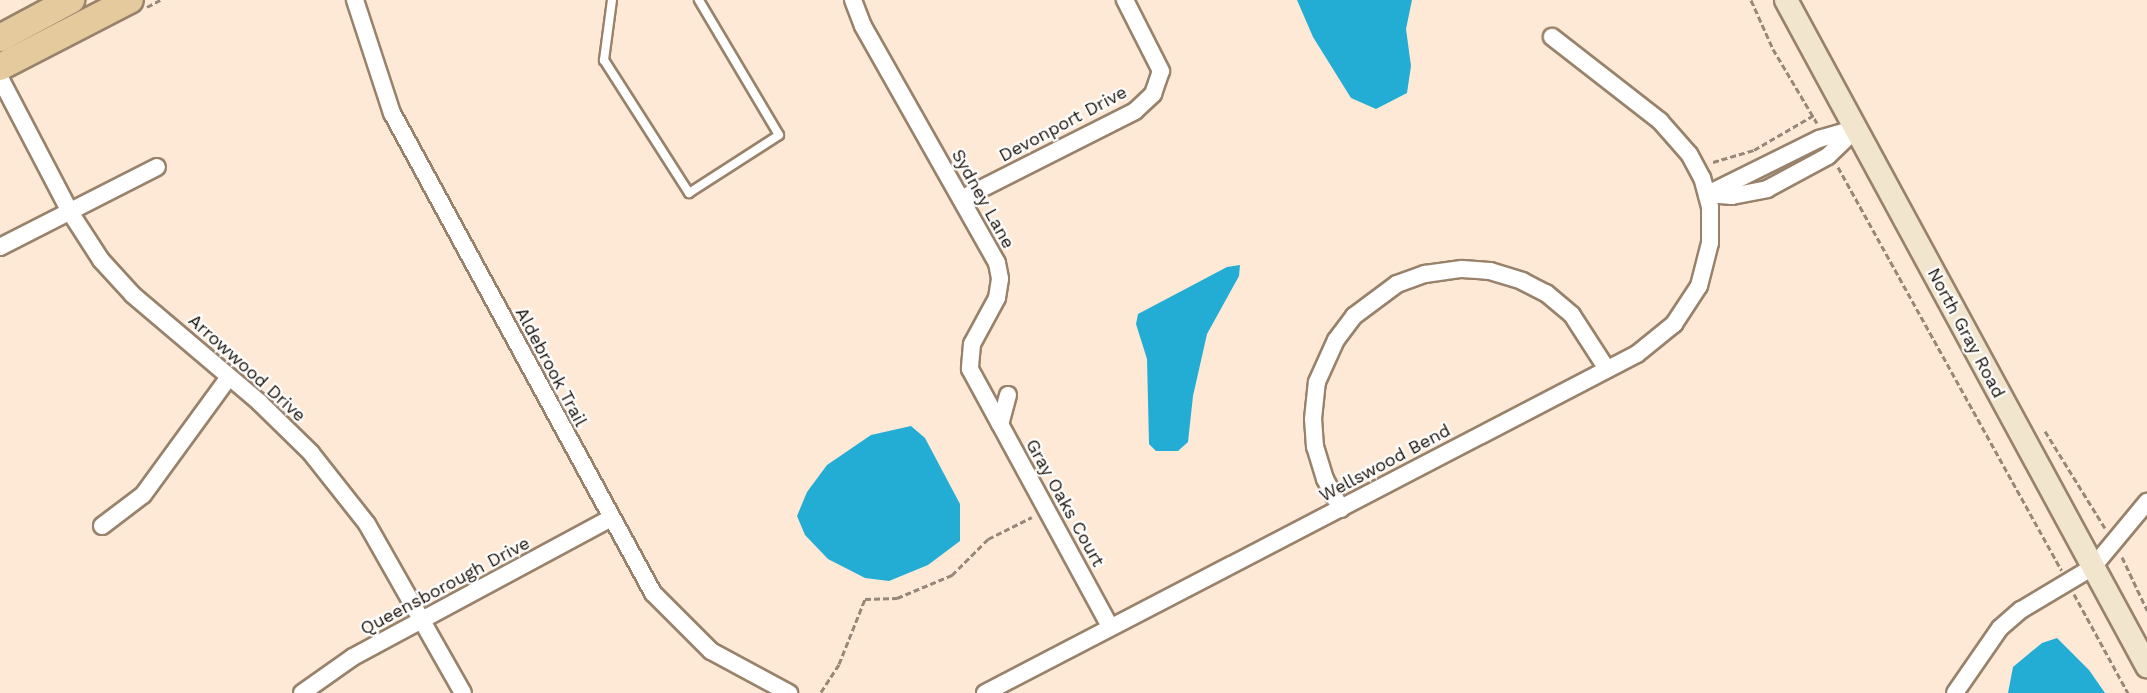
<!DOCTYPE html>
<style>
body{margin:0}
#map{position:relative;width:2147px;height:693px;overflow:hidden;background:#fee9d6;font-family:"Work Sans",sans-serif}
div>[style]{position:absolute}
.water>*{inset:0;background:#24add4}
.path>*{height:3px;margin-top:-1.5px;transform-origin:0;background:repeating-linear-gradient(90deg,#968778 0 6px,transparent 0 9px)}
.roads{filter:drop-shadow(2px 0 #99826b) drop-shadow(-2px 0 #99826b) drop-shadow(0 2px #99826b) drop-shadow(0 -2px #99826b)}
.lane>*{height:8px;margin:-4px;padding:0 4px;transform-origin:4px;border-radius:4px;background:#fff}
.street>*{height:16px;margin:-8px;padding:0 8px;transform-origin:8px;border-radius:8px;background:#fff}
.secondary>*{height:22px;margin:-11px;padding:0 11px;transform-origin:11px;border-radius:11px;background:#f2e5ce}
.primary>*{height:26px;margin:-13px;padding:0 13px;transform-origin:13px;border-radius:13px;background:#e5ca9d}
span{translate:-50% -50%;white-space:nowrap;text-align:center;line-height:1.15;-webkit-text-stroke:4.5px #fff;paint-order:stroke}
.street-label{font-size:18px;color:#191108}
</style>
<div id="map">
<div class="water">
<div style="clip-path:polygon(1297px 0,1412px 0,1406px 29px,1411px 66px,1407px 93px,1376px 109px,1351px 98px,1313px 37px)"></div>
<div style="clip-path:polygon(1240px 265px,1239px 276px,1207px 334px,1193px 396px,1188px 442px,1178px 451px,1156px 451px,1149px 444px,1147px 359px,1136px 324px,1138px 314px,1227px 267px)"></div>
<div style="clip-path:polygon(911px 426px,925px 438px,960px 504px,960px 541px,928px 565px,889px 581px,865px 578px,828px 559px,805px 535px,797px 516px,807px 492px,827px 465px,871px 435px)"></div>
<div style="clip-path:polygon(2057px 638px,2089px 670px,2105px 693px,2008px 693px,2013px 667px,2042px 643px)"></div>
</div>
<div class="path">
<div style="left:1751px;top:0;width:54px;rotate:65.8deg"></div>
<div style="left:1773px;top:49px;width:86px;rotate:59.3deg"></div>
<div style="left:147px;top:7px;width:15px;rotate:-28deg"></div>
<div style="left:1713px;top:162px;width:43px;rotate:-16.3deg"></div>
<div style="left:1754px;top:150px;width:69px;rotate:-30.3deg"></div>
<div style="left:1838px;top:167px;width:461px;rotate:61deg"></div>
<div style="left:2045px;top:431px;width:114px;rotate:58.3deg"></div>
<div style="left:2122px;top:557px;width:59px;rotate:64.7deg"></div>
<div style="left:2074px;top:594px;width:113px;rotate:61.4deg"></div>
<div style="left:821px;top:692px;width:33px;rotate:-57deg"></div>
<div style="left:839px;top:664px;width:70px;rotate:-68.2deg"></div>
<div style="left:865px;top:599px;width:32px;rotate:-2deg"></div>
<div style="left:897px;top:598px;width:60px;rotate:-22.7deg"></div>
<div style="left:952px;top:575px;width:51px;rotate:-45deg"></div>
<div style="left:988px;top:539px;width:49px;rotate:-26.6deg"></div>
</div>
<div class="roads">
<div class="lane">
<div style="left:612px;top:0;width:61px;rotate:97.6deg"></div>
<div style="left:604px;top:60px;width:158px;rotate:57.4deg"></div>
<div style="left:689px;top:193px;width:107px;rotate:-32.8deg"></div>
<div style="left:779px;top:135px;width:157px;rotate:-120.7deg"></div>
</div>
<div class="street">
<div style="left:355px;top:0;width:119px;rotate:71.9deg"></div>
<div style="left:392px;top:113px;width:546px;rotate:61.46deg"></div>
<div style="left:653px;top:593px;width:82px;rotate:45deg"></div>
<div style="left:711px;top:651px;width:89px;rotate:28.3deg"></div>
<div style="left:853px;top:0;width:28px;rotate:69deg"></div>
<div style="left:863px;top:26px;width:272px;rotate:60.5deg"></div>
<div style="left:997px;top:263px;width:16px;rotate:79deg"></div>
<div style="left:1000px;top:279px;width:19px;rotate:99deg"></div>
<div style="left:997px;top:298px;width:52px;rotate:118.5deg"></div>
<div style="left:972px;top:344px;width:25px;rotate:95deg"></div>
<div style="left:970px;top:369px;width:63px;rotate:61.4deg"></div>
<div style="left:0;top:78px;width:151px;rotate:62.4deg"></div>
<div style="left:70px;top:212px;width:57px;rotate:57.1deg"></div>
<div style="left:101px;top:260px;width:47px;rotate:47.6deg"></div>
<div style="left:133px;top:295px;width:165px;rotate:40.3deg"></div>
<div style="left:259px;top:402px;width:73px;rotate:44.4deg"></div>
<div style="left:311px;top:453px;width:90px;rotate:51.7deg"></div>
<div style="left:367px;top:524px;width:194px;rotate:60.4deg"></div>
<div style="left:1708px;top:194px;width:24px;rotate:5deg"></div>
<div style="left:1732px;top:196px;width:36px;rotate:-11deg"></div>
<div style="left:1767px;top:189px;width:69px;rotate:-28.4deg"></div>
<div style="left:1828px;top:156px;width:39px;rotate:-44deg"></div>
<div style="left:1708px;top:194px;width:124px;rotate:-26.4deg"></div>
<div style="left:1819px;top:139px;width:37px;rotate:-16deg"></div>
<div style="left:961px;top:199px;width:195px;rotate:-26.8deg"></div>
<div style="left:1135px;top:111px;width:25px;rotate:-43deg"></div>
<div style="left:1153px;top:94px;width:24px;rotate:-71deg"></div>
<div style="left:1161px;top:71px;width:80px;rotate:-116.9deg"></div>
<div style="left:0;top:247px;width:176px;rotate:-27deg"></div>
<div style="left:1008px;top:395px;width:30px;rotate:105deg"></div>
<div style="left:1000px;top:424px;width:231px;rotate:61.5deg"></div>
<div style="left:1341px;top:509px;width:34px;rotate:-118deg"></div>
<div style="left:1325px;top:479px;width:34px;rotate:-107deg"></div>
<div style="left:1315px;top:447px;width:28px;rotate:-94deg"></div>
<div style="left:1313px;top:419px;width:37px;rotate:-84deg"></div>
<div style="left:1317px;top:382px;width:46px;rotate:-65.7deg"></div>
<div style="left:1336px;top:340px;width:30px;rotate:-53deg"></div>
<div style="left:1354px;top:316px;width:54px;rotate:-36.7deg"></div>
<div style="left:1397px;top:284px;width:30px;rotate:-20deg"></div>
<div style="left:1425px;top:274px;width:37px;rotate:-8deg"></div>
<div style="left:1462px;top:269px;width:28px;rotate:4deg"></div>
<div style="left:1490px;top:271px;width:34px;rotate:17deg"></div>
<div style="left:1522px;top:281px;width:27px;rotate:27deg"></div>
<div style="left:1546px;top:293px;width:34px;rotate:40deg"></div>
<div style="left:1572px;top:315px;width:64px;rotate:57.1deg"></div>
<div style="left:102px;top:526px;width:51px;rotate:-37.1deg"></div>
<div style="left:143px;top:495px;width:146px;rotate:-53.9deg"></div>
<div style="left:302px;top:693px;width:62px;rotate:-35.2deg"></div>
<div style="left:353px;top:657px;width:293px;rotate:-28.3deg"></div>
<div style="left:985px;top:693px;width:735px;rotate:-27.47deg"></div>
<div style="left:1637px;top:354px;width:48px;rotate:-39deg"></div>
<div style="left:1674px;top:324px;width:45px;rotate:-56.7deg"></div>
<div style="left:1699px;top:286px;width:44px;rotate:-75.7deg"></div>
<div style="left:1710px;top:243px;width:36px;rotate:-90deg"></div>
<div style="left:1710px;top:207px;width:30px;rotate:-105deg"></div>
<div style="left:1702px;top:178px;width:27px;rotate:-118deg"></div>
<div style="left:1689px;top:154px;width:44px;rotate:-131.3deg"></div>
<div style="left:1660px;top:121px;width:137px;rotate:-142.1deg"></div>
<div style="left:1955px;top:693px;width:79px;rotate:-55.3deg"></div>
<div style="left:2000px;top:628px;width:28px;rotate:-41deg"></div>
<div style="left:2021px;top:610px;width:84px;rotate:-30.8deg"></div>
<div style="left:2093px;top:567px;width:85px;rotate:-50.3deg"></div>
</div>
<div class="secondary">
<div style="left:1786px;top:0;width:758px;rotate:61.54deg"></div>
</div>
<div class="primary">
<div style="left:0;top:38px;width:81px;rotate:-28.2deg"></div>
<div style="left:0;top:67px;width:146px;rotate:-27.3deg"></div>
</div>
</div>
<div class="street-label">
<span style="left:1063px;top:124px;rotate:-28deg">Devonport Drive</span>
<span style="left:983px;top:199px;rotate:61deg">Sydney Lane</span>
<span style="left:1966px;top:333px;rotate:62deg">North Gray Road</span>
<span style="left:551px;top:367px;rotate:62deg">Aldebrook Trail</span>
<span style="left:247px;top:368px;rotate:42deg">Arrowwood Drive</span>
<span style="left:1385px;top:463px;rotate:-28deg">Wellswood Bend</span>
<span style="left:1065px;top:503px;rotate:61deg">Gray Oaks Court</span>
<span style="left:445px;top:586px;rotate:-28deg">Queensborough Drive</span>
</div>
</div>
